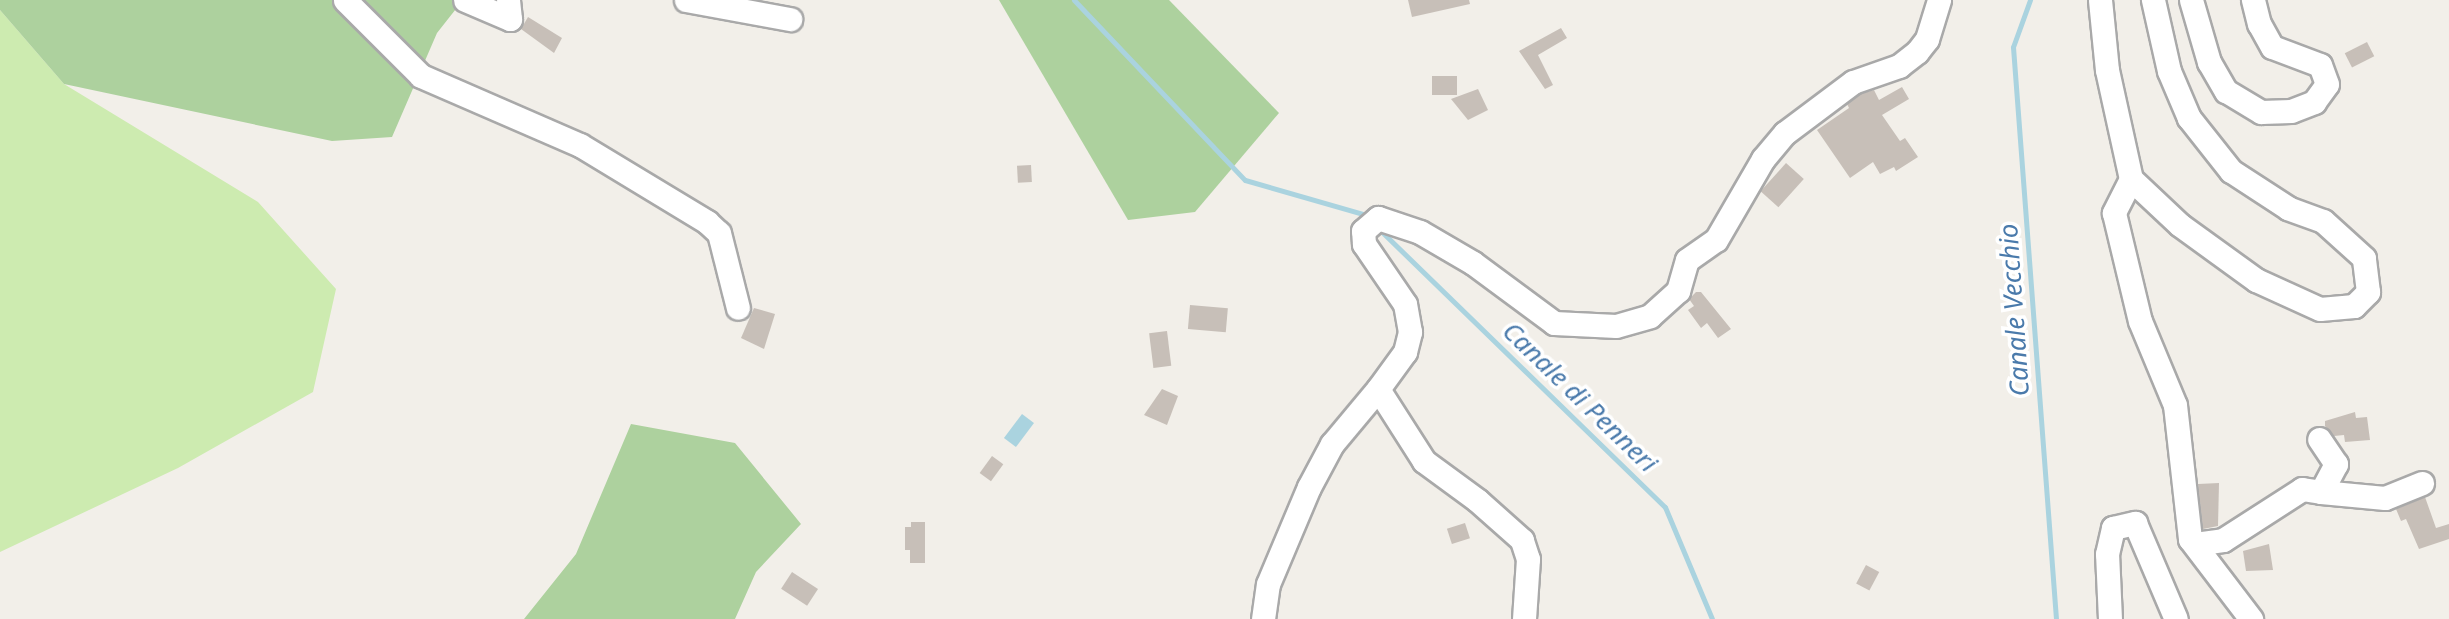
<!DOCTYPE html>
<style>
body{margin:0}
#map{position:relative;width:2449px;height:619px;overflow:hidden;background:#f2efe9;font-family:"Noto Sans",sans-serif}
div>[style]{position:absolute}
.grass>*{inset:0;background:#cdebb0}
.forest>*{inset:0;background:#add19e}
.water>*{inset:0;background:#aad3df;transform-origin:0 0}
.stream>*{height:5px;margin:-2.5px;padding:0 2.5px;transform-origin:2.5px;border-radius:2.5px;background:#aad3df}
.building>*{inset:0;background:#c7bfb8;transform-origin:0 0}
.roads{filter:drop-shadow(2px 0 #a9a9a9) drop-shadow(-2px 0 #a9a9a9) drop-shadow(0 2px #a9a9a9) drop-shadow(0 -2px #a9a9a9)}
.minor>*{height:23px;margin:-11.5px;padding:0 11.5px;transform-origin:11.5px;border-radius:11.5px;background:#fff}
span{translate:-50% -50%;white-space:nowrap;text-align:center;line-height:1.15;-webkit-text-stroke:7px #fff;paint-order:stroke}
.water-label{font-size:26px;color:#4a7aab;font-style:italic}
</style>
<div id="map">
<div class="grass">
<div style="clip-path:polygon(0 10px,64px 84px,258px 202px,336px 289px,313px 392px,178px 468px,0 552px)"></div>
</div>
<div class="forest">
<div style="clip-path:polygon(0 0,463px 0,437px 33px,392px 137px,332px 141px,64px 84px,0 10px)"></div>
<div style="clip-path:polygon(999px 0,1169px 0,1279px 113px,1195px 212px,1128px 220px)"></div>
<div style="clip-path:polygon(631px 424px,735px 443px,801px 524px,756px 572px,735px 619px,524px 619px,576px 554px)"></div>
</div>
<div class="water">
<div style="left:1022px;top:414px;width:15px;height:30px;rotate:37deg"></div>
</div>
<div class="stream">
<div style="left:1074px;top:0;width:248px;rotate:46.5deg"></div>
<div style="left:1245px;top:180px;width:126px;rotate:16.1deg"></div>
<div style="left:2030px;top:0;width:50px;rotate:109.9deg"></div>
<div style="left:2013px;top:47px;width:574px;rotate:85.7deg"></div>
<div style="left:1380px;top:230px;width:397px;rotate:44.2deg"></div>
<div style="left:1665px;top:507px;width:121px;rotate:67.2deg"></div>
</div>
<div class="building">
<div style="clip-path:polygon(1408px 0,1469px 0,1470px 4px,1412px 17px)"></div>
<div style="clip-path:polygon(528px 17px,562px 38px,554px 53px,521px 29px)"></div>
<div style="clip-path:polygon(1561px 28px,1567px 38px,1538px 55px,1553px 85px,1545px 89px,1519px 51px)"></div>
<div style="left:2367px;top:42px;width:16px;height:25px;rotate:63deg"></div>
<div style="left:1432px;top:76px;width:25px;height:19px"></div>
<div style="clip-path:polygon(1902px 87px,1909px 99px,1882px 115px,1900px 141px,1905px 138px,1918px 157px,1896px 171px,1894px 167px,1880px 174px,1873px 162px,1850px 178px,1817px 130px,1849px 108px,1847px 104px,1860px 94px,1874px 90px,1879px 100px)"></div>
<div style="clip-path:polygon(1478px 89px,1488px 110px,1468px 120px,1451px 99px)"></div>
<div style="left:1786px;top:163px;width:24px;height:38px;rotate:42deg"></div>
<div style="left:1031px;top:165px;width:17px;height:14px;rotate:87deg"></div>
<div style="clip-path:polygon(1696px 292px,1701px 292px,1731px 329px,1718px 338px,1707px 323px,1701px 328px,1688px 310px,1694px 306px,1689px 299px)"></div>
<div style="left:1190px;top:305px;width:38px;height:24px;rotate:5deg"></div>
<div style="clip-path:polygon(754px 308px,775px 314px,764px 349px,741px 338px)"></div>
<div style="left:1167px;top:331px;width:35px;height:18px;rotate:83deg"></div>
<div style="clip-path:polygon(1162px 389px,1178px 396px,1167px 425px,1144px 415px)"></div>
<div style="clip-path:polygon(2355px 412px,2356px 418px,2367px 417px,2370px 440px,2345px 442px,2344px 435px,2334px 436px,2325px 426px,2325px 421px)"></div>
<div style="left:992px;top:456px;width:14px;height:21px;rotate:36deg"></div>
<div style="clip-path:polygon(2219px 483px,2218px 526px,2203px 529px,2198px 484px)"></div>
<div style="clip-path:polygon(2425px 497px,2436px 528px,2449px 524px,2449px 539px,2419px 549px,2406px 519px,2401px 521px,2396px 509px)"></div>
<div style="clip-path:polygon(911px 522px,925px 522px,925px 563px,910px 563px,910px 550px,905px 550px,905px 527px,911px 527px)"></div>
<div style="left:1465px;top:523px;width:16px;height:19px;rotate:72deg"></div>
<div style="clip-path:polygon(2269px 544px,2273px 570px,2246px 571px,2243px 551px)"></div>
<div style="left:1866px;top:565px;width:15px;height:21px;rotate:28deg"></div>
<div style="left:792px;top:572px;width:31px;height:20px;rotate:33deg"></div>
</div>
<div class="roads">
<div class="minor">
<div style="left:345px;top:0;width:107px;rotate:45deg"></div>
<div style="left:421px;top:76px;width:173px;rotate:23.5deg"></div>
<div style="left:580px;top:145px;width:149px;rotate:31.2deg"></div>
<div style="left:707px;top:222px;width:16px;rotate:43deg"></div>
<div style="left:719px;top:233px;width:77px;rotate:75.8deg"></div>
<div style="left:465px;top:0;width:49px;rotate:22.9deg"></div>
<div style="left:510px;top:19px;width:19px;rotate:-96deg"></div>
<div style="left:686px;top:0;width:106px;rotate:10.4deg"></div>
<div style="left:2100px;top:0;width:70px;rotate:84.3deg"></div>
<div style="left:2107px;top:70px;width:112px;rotate:77.6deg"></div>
<div style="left:2131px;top:179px;width:67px;rotate:43.2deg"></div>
<div style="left:2180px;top:225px;width:94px;rotate:35.9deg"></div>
<div style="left:2256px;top:280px;width:70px;rotate:24.4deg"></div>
<div style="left:2320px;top:309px;width:34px;rotate:-5deg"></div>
<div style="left:2354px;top:306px;width:20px;rotate:-45deg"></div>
<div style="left:2368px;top:292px;width:34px;rotate:-97deg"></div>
<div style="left:2364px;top:258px;width:55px;rotate:-137.9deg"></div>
<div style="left:2323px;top:221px;width:37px;rotate:-160deg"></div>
<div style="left:2288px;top:208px;width:68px;rotate:-147deg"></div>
<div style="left:2231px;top:171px;width:68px;rotate:-128.4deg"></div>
<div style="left:2189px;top:118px;width:51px;rotate:-113.1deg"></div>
<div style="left:2169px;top:71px;width:73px;rotate:-102.7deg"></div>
<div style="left:2191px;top:0;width:65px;rotate:73.8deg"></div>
<div style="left:2209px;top:62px;width:34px;rotate:60deg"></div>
<div style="left:2226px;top:91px;width:41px;rotate:31deg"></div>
<div style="left:2261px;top:112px;width:30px;rotate:-2deg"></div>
<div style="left:2291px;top:111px;width:25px;rotate:-21deg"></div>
<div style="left:2314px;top:102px;width:22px;rotate:-54deg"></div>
<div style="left:2327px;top:84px;width:20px;rotate:-110deg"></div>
<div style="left:2320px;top:65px;width:51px;rotate:-159.4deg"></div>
<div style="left:2272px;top:47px;width:26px;rotate:-119deg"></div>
<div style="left:2259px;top:24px;width:25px;rotate:-104deg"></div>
<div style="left:2131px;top:179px;width:38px;rotate:117deg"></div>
<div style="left:2114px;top:213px;width:111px;rotate:76.5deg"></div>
<div style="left:2140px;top:321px;width:91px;rotate:67.4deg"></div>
<div style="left:2175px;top:405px;width:135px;rotate:83.6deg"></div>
<div style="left:2190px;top:539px;width:101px;rotate:52.7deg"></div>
<div style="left:2321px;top:492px;width:64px;rotate:5.4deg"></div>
<div style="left:2385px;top:498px;width:40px;rotate:-22deg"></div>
<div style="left:2195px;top:544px;width:28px;rotate:-8deg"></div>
<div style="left:2223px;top:540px;width:94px;rotate:-32.8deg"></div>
<div style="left:2302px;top:489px;width:19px;rotate:9deg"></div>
<div style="left:2321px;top:492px;width:32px;rotate:-62deg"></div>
<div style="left:2336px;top:464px;width:30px;rotate:-124deg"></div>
<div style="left:1263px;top:619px;width:35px;rotate:-82deg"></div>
<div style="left:1268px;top:584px;width:105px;rotate:-67.1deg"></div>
<div style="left:1309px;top:487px;width:49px;rotate:-61.9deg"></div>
<div style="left:1332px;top:444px;width:72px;rotate:-50.1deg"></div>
<div style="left:1524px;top:619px;width:60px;rotate:-86.2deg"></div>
<div style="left:1528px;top:559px;width:20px;rotate:-108deg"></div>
<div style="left:1522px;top:540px;width:60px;rotate:-138.4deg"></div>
<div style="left:1477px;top:500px;width:66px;rotate:-143.7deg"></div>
<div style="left:1424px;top:461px;width:85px;rotate:-122.6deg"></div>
<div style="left:1378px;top:389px;width:46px;rotate:-53.9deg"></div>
<div style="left:1405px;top:352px;width:21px;rotate:-76deg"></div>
<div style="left:1410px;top:332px;width:28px;rotate:-100deg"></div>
<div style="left:1405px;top:304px;width:73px;rotate:-124.3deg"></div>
<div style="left:1364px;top:244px;width:13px;rotate:-94deg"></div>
<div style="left:1363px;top:231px;width:20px;rotate:-41deg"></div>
<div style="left:1378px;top:218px;width:44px;rotate:18.4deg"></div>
<div style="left:1420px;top:232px;width:61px;rotate:30.3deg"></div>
<div style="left:1473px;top:263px;width:101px;rotate:36.5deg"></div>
<div style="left:1554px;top:323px;width:62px;rotate:2.8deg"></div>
<div style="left:1616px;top:326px;width:35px;rotate:-16deg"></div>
<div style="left:1650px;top:316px;width:38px;rotate:-42deg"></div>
<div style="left:1678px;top:291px;width:32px;rotate:-74deg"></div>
<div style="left:1687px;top:260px;width:35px;rotate:-35deg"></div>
<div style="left:1716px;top:240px;width:94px;rotate:-59.9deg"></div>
<div style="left:1763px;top:159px;width:34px;rotate:-50deg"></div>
<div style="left:1785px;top:133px;width:85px;rotate:-36.9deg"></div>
<div style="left:1853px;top:82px;width:49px;rotate:-19.2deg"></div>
<div style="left:1899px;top:66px;width:23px;rotate:-38deg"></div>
<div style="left:1917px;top:52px;width:16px;rotate:-52deg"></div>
<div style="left:1927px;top:39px;width:41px;rotate:-72.9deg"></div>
<div style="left:2110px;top:619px;width:65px;rotate:-92.6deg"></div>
<div style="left:2107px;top:554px;width:27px;rotate:-77deg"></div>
<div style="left:2113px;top:528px;width:23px;rotate:-13deg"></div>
<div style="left:2135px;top:523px;width:104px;rotate:66.9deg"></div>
</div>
</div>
<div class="water-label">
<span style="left:2014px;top:310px;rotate:-94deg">Canale Vecchio</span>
<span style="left:1580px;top:397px;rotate:44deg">Canale di Penneri</span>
</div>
</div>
